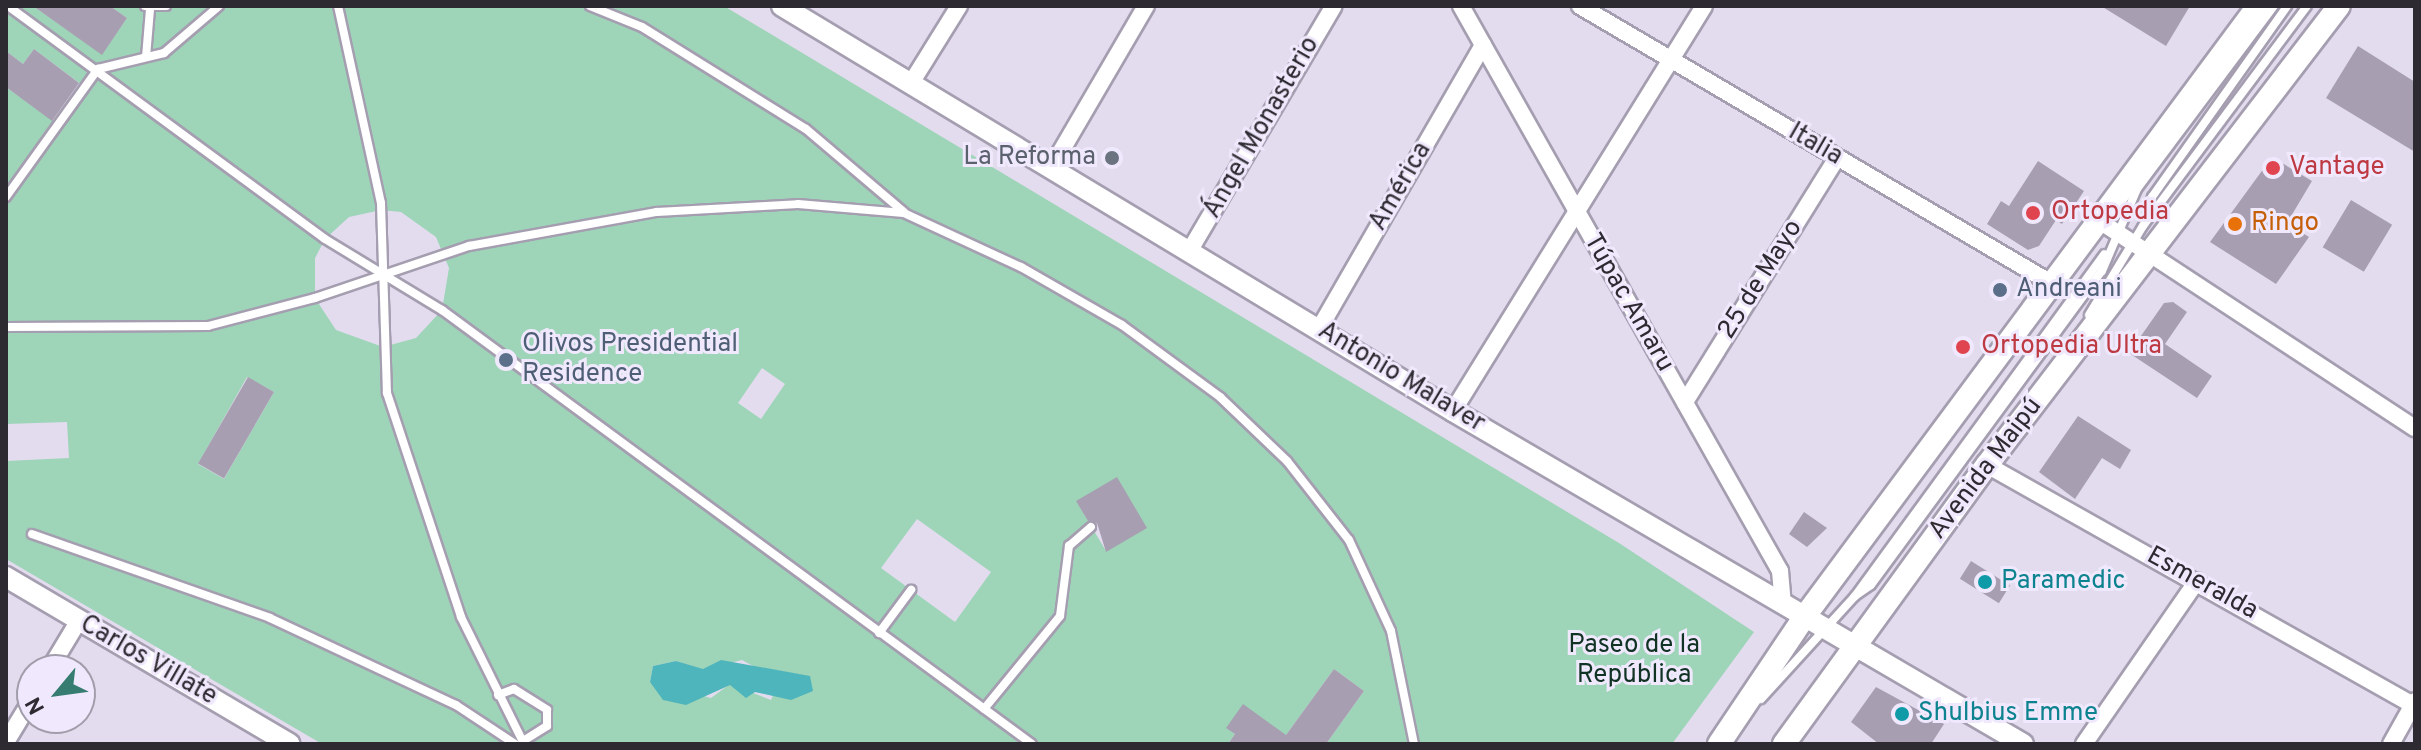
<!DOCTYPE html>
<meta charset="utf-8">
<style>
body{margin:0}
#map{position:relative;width:2421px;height:750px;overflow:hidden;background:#e3dcef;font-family:Overpass,sans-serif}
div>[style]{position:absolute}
.green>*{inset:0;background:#9ed4b8}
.water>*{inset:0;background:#4eb5bc}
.building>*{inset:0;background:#a79fb1;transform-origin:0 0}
.roads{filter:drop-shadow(2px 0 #a59eb0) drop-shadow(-2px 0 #a59eb0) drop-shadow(0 2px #a59eb0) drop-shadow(0 -2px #a59eb0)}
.service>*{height:8px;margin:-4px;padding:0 4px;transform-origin:4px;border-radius:4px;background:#fff}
.minor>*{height:16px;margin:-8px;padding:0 8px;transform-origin:8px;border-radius:8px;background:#fff}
.tertiary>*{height:20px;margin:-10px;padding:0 10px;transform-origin:10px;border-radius:10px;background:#fff}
.secondary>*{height:22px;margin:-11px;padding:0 11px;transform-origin:11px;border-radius:11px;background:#fff}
.dots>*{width:22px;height:22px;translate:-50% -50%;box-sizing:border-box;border:4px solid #f0e9fd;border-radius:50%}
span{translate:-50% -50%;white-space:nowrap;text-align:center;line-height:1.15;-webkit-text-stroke:6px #f0e9fd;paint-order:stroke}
.street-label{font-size:26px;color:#2d2a31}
.worship-label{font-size:26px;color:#5b616d}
.right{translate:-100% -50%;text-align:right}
.health-label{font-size:26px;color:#be3a42}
.left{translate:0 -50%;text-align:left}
.food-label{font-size:26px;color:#c56008}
.service-label{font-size:26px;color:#4e5e75}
.culture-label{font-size:26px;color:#0d838f}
.park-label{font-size:26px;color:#113324}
.frame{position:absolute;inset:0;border:8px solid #2d2a31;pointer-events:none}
.north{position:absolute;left:16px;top:654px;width:80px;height:80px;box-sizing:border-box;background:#f0e9fd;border:2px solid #a29dab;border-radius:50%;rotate:241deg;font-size:22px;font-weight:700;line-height:32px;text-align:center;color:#2d2a31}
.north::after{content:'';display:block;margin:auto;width:28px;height:36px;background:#367c71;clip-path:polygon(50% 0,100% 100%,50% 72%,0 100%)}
</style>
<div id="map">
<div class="green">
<div style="clip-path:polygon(evenodd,6px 6px,33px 6px,102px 54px,127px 18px,110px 6px,724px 6px,1619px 543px,1754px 632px,1672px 744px,1326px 744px,1364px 691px,1334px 669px,1286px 735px,1227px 728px,1235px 734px,1228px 744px,322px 744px,6px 559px,6px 461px,69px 458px,67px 422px,6px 424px,6px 87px,55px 122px,82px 85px,34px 49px,23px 64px,6px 51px,6px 6px,381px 210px,401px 212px,436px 237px,449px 268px,442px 310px,416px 338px,383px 347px,336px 330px,315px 298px,315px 258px,325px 239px,349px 217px,381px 210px,6px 6px,762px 368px,785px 384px,761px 419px,738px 403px,762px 368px,6px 6px,247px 377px,274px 392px,224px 479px,198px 464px,247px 377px,6px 6px,1077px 502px,1146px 528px,1106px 551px,1077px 502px,6px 6px,917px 519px,991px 572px,955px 622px,881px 568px,917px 519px,6px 6px,742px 660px,764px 672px,784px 671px,771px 700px,730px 684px,711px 698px,650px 682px,653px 666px,676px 661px,703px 670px,742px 660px)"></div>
</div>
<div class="water">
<div style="clip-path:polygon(721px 660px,810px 676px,813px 691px,791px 700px,755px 692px,746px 698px,730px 685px,686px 705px,663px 700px,650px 682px,653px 666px,676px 661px,703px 669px)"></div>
</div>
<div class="building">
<div style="clip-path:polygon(33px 6px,110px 6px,127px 18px,102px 55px)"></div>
<div style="clip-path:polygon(2101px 6px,2190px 6px,2166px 46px)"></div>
<div style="clip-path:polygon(2358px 46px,2415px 82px,2415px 152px,2326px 98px)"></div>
<div style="clip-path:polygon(34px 49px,79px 83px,52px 121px,6px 87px,6px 51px,23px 64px)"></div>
<div style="clip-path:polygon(2272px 157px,2312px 181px,2287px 223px,2309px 237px,2276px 284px,2210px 242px)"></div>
<div style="clip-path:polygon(2038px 161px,2084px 191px,2062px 224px,2056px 220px,2039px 246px,2028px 250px,1987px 224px,2001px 201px,2009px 206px)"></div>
<div style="left:2351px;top:200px;width:48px;height:55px;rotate:31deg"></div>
<div style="clip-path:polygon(2173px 302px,2187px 312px,2165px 344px,2212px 376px,2197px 398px,2129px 353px,2164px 303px)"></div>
<div style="left:248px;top:377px;width:30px;height:100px;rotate:30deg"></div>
<div style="clip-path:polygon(2078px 416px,2131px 450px,2120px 469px,2102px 458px,2075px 499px,2039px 472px)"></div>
<div style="clip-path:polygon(1117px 477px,1147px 528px,1106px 552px,1097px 523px,1088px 521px,1076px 501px)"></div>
<div style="clip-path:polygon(1804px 512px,1827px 528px,1807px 547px,1789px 534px)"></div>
<div style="left:1971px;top:561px;width:46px;height:21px;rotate:32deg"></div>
<div style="clip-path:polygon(1334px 669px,1364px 691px,1326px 744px,1228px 744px,1235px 734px,1226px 728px,1243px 704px,1286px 735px)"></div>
<div style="clip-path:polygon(1876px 687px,1944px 724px,1931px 744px,1879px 744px,1851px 722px)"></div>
</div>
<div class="roads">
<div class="service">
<div style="left:8px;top:6px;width:393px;rotate:36.3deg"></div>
<div style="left:325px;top:239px;width:137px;rotate:31.3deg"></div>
<div style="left:442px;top:310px;width:732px;rotate:36.34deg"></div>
<div style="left:145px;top:6px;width:21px"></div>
<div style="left:338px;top:6px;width:202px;rotate:77.7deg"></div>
<div style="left:381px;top:203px;width:190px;rotate:88.2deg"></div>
<div style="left:387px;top:393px;width:236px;rotate:71.7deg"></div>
<div style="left:461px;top:617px;width:142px;rotate:63.6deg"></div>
<div style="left:590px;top:6px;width:56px;rotate:22deg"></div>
<div style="left:642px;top:27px;width:193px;rotate:31.9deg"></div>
<div style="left:806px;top:129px;width:128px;rotate:40.3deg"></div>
<div style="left:146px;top:57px;width:48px;rotate:-85.2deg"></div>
<div style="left:6px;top:197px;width:158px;rotate:-54.3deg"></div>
<div style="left:98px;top:69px;width:68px;rotate:-13.6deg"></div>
<div style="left:164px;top:53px;width:72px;rotate:-40.5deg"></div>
<div style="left:2146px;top:218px;width:22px;rotate:-74deg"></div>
<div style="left:2152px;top:197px;width:234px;rotate:-54.7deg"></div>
<div style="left:2089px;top:315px;width:104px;rotate:-58.8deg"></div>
<div style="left:2143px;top:226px;width:274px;rotate:-53.3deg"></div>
<div style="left:6px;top:327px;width:202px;rotate:-0.3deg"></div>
<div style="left:208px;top:326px;width:111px;rotate:-14.7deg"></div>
<div style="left:315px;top:298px;width:163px;rotate:-18.7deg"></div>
<div style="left:469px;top:246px;width:191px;rotate:-10.3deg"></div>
<div style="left:657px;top:212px;width:141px;rotate:-3.2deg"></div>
<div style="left:798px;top:204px;width:106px;rotate:4.9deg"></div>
<div style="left:904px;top:213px;width:129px;rotate:24.8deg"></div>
<div style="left:1021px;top:267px;width:116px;rotate:29.9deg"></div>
<div style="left:1122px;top:325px;width:122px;rotate:36.3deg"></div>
<div style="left:1220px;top:397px;width:93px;rotate:43.7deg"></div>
<div style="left:1287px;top:461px;width:100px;rotate:51.9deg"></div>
<div style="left:1349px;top:540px;width:100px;rotate:65.2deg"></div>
<div style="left:1391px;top:631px;width:115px;rotate:78.5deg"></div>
<div style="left:32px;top:534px;width:252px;rotate:19.4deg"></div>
<div style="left:270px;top:618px;width:205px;rotate:25.1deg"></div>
<div style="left:456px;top:705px;width:71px;rotate:33.5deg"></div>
<div style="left:1855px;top:596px;width:19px;rotate:-35deg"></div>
<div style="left:1871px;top:585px;width:390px;rotate:-53.7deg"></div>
<div style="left:2102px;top:271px;width:89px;rotate:-66.9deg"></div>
<div style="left:2137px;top:189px;width:229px;rotate:-53.2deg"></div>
<div style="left:879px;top:633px;width:54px;rotate:-53.3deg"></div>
<div style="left:498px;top:695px;width:17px;rotate:-21deg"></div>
<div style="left:514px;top:689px;width:39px;rotate:32deg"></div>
<div style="left:547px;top:710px;width:16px;rotate:90deg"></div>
<div style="left:547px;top:726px;width:28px;rotate:148deg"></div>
<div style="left:1761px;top:699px;width:139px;rotate:-47.6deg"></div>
<div style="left:1855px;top:596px;width:423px;rotate:-53.9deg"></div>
<div style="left:984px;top:709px;width:120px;rotate:-50.7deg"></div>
<div style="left:1060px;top:616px;width:71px;rotate:-82.7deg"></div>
<div style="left:1069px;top:546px;width:29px;rotate:-41deg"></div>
</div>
<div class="minor">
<div style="left:1461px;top:6px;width:649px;rotate:60.55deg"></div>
<div style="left:1780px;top:571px;width:32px;rotate:85deg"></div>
<div style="left:1580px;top:6px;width:546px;rotate:30.46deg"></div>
<div style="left:913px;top:80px;width:87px;rotate:-58.1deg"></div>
<div style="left:1053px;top:165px;width:184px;rotate:-59.7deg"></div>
<div style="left:2098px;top:220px;width:379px;rotate:33.3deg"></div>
<div style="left:1190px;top:250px;width:283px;rotate:-59.5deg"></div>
<div style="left:1319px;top:329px;width:328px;rotate:-60deg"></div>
<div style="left:1685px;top:402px;width:287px;rotate:-58.1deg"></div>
<div style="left:1453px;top:411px;width:476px;rotate:-58.2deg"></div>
<div style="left:1987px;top:465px;width:491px;rotate:29.4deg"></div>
<div style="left:49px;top:670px;width:58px;rotate:-59deg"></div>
<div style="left:6px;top:742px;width:50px;rotate:-58.8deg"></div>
<div style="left:2084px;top:744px;width:198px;rotate:-55.3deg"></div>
<div style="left:2391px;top:744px;width:49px;rotate:-60.8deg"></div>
</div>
<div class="tertiary">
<div style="left:782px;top:6px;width:784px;rotate:31.11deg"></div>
<div style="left:1453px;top:411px;width:660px;rotate:30.29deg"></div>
<div style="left:6px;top:577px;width:329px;rotate:30.5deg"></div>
</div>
<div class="secondary">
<div style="left:1719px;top:744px;width:154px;rotate:-56.1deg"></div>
<div style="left:1805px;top:616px;width:760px;rotate:-53.4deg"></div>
<div style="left:1784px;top:744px;width:345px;rotate:-54deg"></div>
<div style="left:1987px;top:465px;width:578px;rotate:-52.52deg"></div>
</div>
</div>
<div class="dots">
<div style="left:1112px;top:158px;background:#6b7280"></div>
<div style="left:2273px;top:168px;background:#e0444e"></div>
<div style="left:2033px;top:213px;background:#e0444e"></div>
<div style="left:2235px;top:224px;background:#e8710a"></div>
<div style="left:2000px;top:290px;background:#5c6f8a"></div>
<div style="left:1963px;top:347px;background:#e0444e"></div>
<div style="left:506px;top:360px;background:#5c6f8a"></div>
<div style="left:1985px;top:582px;background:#0f9aa8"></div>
<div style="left:1902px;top:714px;background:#0f9aa8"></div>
</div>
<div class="street-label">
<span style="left:1262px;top:128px;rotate:-60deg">Ángel Monasterio</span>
<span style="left:1815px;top:145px;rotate:30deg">Italia</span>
<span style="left:1401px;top:187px;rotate:-60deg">América</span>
<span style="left:1761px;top:280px;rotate:-58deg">25 de Mayo</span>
<span style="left:1628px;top:303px;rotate:60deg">Túpac Amaru</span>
<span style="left:1401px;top:378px;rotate:31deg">Antonio Malaver</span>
<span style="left:1986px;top:469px;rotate:-53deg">Avenida Maipú</span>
<span style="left:2202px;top:584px;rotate:29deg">Esmeralda</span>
<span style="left:148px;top:661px;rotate:30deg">Carlos Villate</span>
</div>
<div class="worship-label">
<span class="right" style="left:1096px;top:158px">La Reforma</span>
</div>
<div class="health-label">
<span class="left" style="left:2289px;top:168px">Vantage</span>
<span class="left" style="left:2051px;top:213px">Ortopedia</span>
<span class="left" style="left:1981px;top:347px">Ortopedia Ultra</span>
</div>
<div class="food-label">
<span class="left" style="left:2251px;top:224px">Ringo</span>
</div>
<div class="service-label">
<span class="left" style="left:2016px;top:290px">Andreani</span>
<span class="left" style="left:522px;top:360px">Olivos Presidential<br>Residence</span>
</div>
<div class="culture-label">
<span class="left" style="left:2001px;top:582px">Paramedic</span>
<span class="left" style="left:1918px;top:714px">Shulbius Emme</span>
</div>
<div class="park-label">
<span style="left:1634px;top:661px">Paseo de la<br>República</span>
</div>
<div class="frame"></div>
<div class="north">N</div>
</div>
